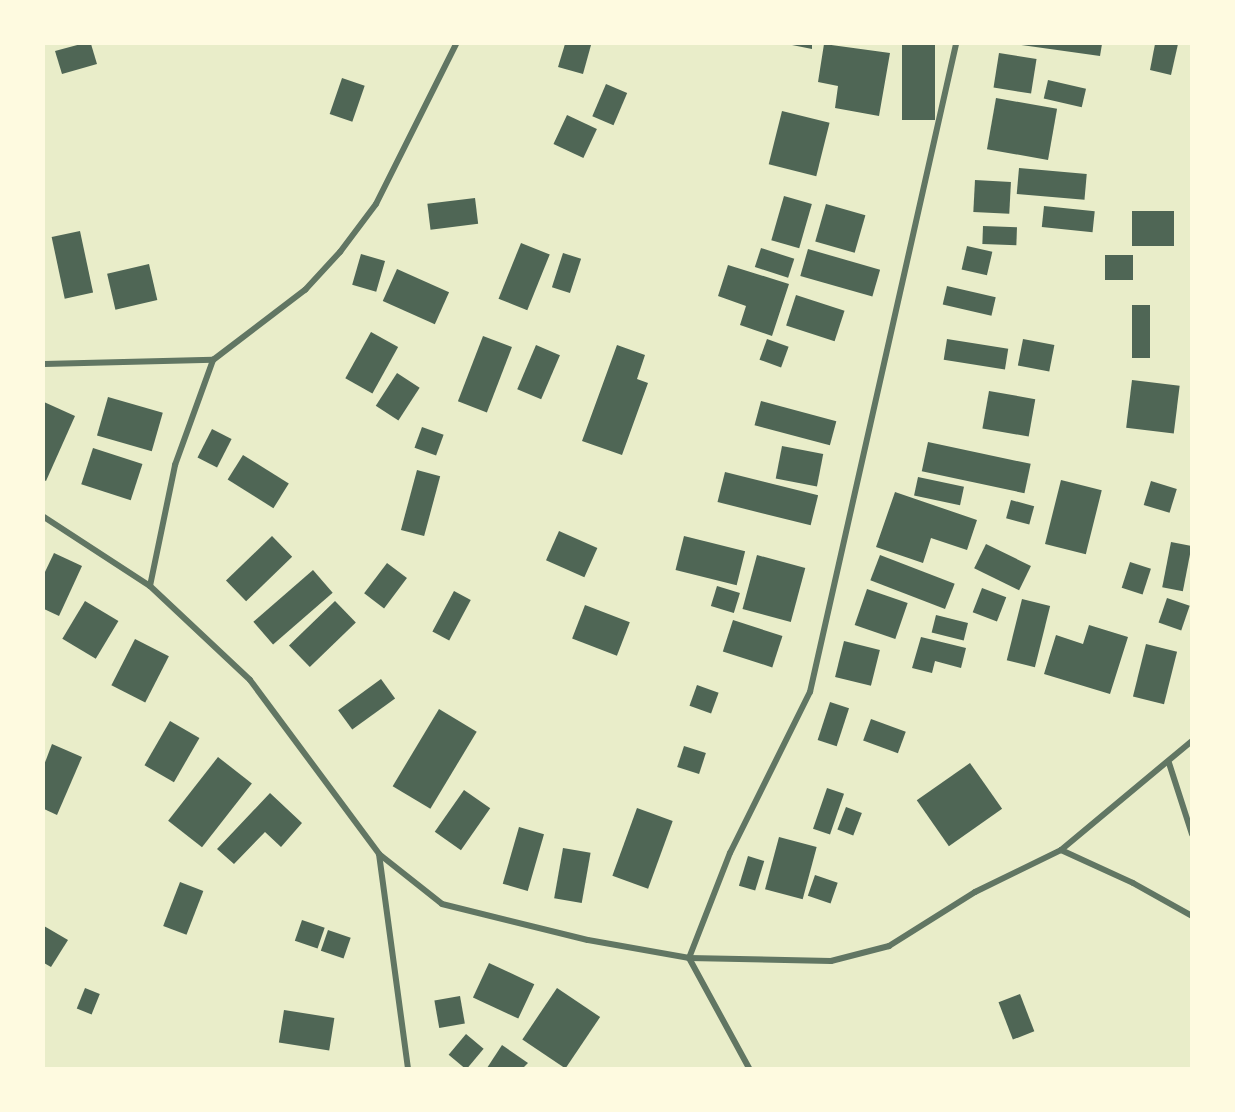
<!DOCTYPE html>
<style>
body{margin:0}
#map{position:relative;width:1235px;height:1112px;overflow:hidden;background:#e9edc9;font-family:Jost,sans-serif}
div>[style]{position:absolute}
.building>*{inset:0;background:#4f6655;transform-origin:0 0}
.minor>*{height:6px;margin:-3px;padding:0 3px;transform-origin:3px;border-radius:3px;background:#617663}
span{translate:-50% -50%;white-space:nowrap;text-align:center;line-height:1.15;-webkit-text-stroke:4.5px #fefae0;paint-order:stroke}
.frame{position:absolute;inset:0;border:45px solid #fefae0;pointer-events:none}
</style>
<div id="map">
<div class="building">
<div style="clip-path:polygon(81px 44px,91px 44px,97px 64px,62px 74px,55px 51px)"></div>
<div style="clip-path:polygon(565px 44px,591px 45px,583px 74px,558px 67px)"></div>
<div style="clip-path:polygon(787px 44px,812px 44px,812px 49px)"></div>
<div style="clip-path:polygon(824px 44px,890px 53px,879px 116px,835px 108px,838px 86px,818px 82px)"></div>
<div style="left:902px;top:44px;width:33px;height:76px"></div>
<div style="clip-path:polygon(1014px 44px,1102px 44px,1100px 56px)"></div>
<div style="clip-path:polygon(1155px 44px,1178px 44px,1171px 75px,1150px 70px)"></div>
<div style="left:999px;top:53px;width:38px;height:35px;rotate:9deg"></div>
<div style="left:342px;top:78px;width:24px;height:38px;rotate:19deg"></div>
<div style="left:1048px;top:80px;width:39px;height:19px;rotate:13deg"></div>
<div style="left:606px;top:84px;width:23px;height:35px;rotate:23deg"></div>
<div style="left:996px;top:98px;width:62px;height:52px;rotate:10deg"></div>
<div style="left:782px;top:111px;width:49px;height:55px;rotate:14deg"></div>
<div style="left:567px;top:115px;width:33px;height:32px;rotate:25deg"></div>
<div style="left:1019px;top:168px;width:68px;height:26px;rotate:5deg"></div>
<div style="left:975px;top:180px;width:36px;height:32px;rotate:3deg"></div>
<div style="left:784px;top:196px;width:29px;height:46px;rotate:16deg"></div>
<div style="left:475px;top:198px;width:26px;height:48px;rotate:83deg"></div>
<div style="left:826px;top:204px;width:41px;height:39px;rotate:16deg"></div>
<div style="left:1044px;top:206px;width:51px;height:21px;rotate:6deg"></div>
<div style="left:1132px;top:211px;width:42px;height:35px"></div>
<div style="left:983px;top:226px;width:34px;height:18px;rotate:2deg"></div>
<div style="left:80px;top:231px;width:63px;height:29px;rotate:78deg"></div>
<div style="left:521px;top:243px;width:31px;height:60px;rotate:22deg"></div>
<div style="left:967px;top:246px;width:26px;height:24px;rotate:13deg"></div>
<div style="left:761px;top:248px;width:35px;height:20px;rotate:18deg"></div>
<div style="left:808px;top:249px;width:75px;height:28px;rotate:16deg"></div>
<div style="left:563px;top:253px;width:19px;height:36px;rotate:18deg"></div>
<div style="left:361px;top:254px;width:25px;height:32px;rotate:16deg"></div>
<div style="left:1105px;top:255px;width:28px;height:25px"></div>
<div style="left:149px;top:264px;width:37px;height:43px;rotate:77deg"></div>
<div style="clip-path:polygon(728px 265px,789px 284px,772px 336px,740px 325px,746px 306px,718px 296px)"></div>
<div style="left:397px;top:269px;width:57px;height:35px;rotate:24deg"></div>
<div style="left:947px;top:286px;width:50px;height:19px;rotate:13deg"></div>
<div style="left:796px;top:295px;width:51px;height:32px;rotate:18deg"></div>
<div style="left:1132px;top:305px;width:18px;height:53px"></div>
<div style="left:371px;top:332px;width:31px;height:53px;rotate:29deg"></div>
<div style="left:483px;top:336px;width:31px;height:70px;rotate:21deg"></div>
<div style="left:767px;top:339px;width:23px;height:22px;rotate:20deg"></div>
<div style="left:947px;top:339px;width:62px;height:21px;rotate:9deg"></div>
<div style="left:1023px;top:339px;width:32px;height:27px;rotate:11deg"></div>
<div style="left:536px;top:345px;width:26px;height:48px;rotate:23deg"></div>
<div style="clip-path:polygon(617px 345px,645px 355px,637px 379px,648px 383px,622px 455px,582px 441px)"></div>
<div style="left:397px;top:373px;width:27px;height:39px;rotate:33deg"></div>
<div style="left:1132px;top:380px;width:48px;height:48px;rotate:7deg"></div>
<div style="left:989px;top:391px;width:47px;height:38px;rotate:10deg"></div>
<div style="left:108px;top:397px;width:57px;height:40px;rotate:16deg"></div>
<div style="left:761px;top:401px;width:78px;height:25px;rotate:15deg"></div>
<div style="clip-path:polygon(44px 402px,75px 416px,46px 481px,44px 480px)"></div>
<div style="left:422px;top:427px;width:23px;height:22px;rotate:20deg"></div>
<div style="left:212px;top:429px;width:22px;height:32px;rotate:27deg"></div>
<div style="left:928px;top:442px;width:105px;height:30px;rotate:12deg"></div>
<div style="left:782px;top:446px;width:42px;height:33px;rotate:11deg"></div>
<div style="left:93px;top:448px;width:52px;height:38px;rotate:18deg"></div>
<div style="left:243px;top:455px;width:54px;height:29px;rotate:32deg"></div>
<div style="left:417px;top:470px;width:24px;height:62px;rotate:15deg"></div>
<div style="left:725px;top:472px;width:96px;height:31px;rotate:14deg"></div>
<div style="left:918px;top:477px;width:47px;height:19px;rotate:12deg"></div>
<div style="left:1061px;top:480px;width:42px;height:66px;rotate:14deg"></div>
<div style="left:1151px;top:481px;width:27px;height:25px;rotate:17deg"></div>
<div style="clip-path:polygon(895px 492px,977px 520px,967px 550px,931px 538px,923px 563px,876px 547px)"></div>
<div style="left:1011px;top:500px;width:24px;height:19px;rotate:15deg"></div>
<div style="left:559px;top:531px;width:42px;height:32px;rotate:24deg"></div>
<div style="left:272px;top:536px;width:29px;height:64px;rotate:46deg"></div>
<div style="left:684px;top:536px;width:63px;height:35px;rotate:14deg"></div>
<div style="left:1171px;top:542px;width:21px;height:46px;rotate:11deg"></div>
<div style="left:986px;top:544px;width:50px;height:27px;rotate:26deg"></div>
<div style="clip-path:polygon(54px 553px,82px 566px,59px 616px,44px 609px,44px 574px)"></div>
<div style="left:757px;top:555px;width:50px;height:56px;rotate:15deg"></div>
<div style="left:880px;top:555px;width:80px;height:27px;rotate:21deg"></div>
<div style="left:1130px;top:562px;width:22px;height:27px;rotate:18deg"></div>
<div style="left:387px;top:563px;width:25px;height:38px;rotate:37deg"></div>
<div style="left:313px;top:570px;width:30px;height:79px;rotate:49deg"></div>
<div style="left:717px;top:586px;width:24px;height:21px;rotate:17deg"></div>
<div style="left:982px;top:588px;width:26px;height:26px;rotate:21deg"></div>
<div style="left:867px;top:589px;width:43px;height:38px;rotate:19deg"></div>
<div style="left:454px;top:591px;width:19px;height:46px;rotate:28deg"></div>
<div style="left:1167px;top:598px;width:24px;height:26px;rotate:19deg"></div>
<div style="left:1022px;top:599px;width:29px;height:63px;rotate:14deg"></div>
<div style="left:85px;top:601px;width:39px;height:44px;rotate:31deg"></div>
<div style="left:335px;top:601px;width:30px;height:64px;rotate:46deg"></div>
<div style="left:585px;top:605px;width:48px;height:36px;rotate:21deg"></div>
<div style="left:936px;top:615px;width:33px;height:18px;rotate:14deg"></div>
<div style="left:733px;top:620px;width:52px;height:33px;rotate:18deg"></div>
<div style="clip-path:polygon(1089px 625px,1128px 637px,1110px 694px,1044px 674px,1056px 635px,1083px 644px)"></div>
<div style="clip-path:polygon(921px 637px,966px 648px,961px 668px,935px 661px,932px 673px,912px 668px)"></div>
<div style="left:135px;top:639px;width:38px;height:52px;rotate:27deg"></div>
<div style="left:844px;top:641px;width:37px;height:37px;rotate:14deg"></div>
<div style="left:1146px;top:644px;width:32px;height:54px;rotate:14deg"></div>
<div style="left:381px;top:679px;width:24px;height:53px;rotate:54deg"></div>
<div style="left:697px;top:685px;width:23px;height:22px;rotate:20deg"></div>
<div style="left:830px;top:702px;width:20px;height:40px;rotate:18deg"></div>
<div style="left:439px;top:709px;width:44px;height:90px;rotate:31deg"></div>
<div style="left:871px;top:719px;width:37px;height:23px;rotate:20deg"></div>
<div style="left:170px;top:721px;width:34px;height:51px;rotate:30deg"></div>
<div style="clip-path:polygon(52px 744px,82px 757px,57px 815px,44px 809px,44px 765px)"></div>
<div style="left:684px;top:746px;width:23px;height:22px;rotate:18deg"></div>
<div style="left:218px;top:757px;width:43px;height:81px;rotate:38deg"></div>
<div style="left:970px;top:763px;width:56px;height:65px;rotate:55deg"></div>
<div style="left:827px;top:788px;width:18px;height:43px;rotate:19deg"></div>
<div style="left:464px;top:790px;width:32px;height:51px;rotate:35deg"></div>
<div style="clip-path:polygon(270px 793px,302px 823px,281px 847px,265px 832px,234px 864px,217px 849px)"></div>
<div style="left:846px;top:807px;width:17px;height:24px;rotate:21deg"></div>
<div style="left:637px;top:808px;width:38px;height:72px;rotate:20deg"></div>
<div style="left:519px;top:827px;width:26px;height:59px;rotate:16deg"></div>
<div style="left:779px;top:837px;width:39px;height:54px;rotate:15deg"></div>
<div style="left:563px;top:848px;width:28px;height:51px;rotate:10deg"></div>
<div style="left:748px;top:856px;width:17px;height:31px;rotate:17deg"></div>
<div style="left:815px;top:875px;width:24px;height:22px;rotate:19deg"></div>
<div style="left:180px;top:882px;width:25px;height:47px;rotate:21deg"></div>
<div style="left:302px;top:920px;width:24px;height:22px;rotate:19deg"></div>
<div style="clip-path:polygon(44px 926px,68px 940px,51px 967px,44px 963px)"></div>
<div style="left:328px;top:930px;width:24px;height:22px;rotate:19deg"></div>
<div style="left:489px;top:963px;width:50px;height:38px;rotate:25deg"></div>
<div style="left:85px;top:988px;width:16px;height:22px;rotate:22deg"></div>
<div style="left:557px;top:988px;width:52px;height:62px;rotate:34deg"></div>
<div style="left:1020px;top:994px;width:40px;height:23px;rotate:69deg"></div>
<div style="left:460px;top:996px;width:28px;height:26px;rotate:80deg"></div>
<div style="left:284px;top:1010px;width:51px;height:33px;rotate:9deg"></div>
<div style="left:466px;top:1034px;width:23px;height:27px;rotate:40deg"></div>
<div style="clip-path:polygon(502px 1045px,528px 1063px,523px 1068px,487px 1068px)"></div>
</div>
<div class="minor">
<div style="left:44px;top:364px;width:169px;rotate:-1.4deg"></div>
<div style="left:44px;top:517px;width:126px;rotate:33.1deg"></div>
<div style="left:150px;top:586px;width:137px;rotate:43.2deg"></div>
<div style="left:250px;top:680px;width:217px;rotate:53.4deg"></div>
<div style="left:379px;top:854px;width:80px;rotate:38.4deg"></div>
<div style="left:442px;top:904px;width:150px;rotate:13.9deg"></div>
<div style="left:588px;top:940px;width:103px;rotate:10.1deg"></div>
<div style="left:689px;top:958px;width:142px;rotate:1.2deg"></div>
<div style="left:831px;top:961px;width:60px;rotate:-14.5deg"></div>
<div style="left:889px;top:946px;width:102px;rotate:-32.1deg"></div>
<div style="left:975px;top:892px;width:96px;rotate:-26deg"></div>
<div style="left:1061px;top:850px;width:170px;rotate:-39.8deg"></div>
<div style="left:150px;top:586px;width:124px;rotate:-78.3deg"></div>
<div style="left:175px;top:465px;width:112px;rotate:-70.1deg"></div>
<div style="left:213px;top:360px;width:116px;rotate:-37.3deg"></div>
<div style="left:305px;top:290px;width:52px;rotate:-47.4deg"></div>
<div style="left:340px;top:252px;width:60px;rotate:-53.1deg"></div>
<div style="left:376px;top:204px;width:179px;rotate:-63.4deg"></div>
<div style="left:1169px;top:763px;width:75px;rotate:72.1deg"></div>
<div style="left:1061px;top:850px;width:79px;rotate:24.6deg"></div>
<div style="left:1133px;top:883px;width:68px;rotate:29.2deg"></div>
<div style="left:379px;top:854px;width:216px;rotate:82.3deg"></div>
<div style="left:749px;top:1068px;width:125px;rotate:-118.6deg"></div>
<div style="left:689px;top:958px;width:113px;rotate:-68.7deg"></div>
<div style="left:730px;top:853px;width:180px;rotate:-63.6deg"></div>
<div style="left:810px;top:692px;width:664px;rotate:-77.3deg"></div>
</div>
<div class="frame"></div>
</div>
